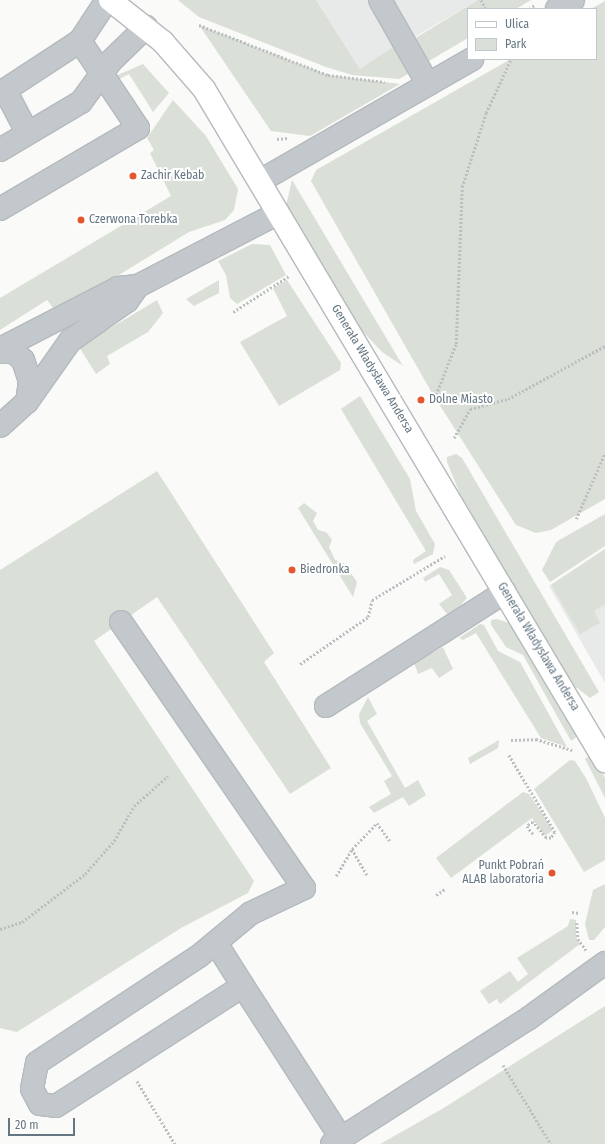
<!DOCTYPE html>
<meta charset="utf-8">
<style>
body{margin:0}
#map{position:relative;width:605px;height:1144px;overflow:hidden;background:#fafaf8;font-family:"Fira Sans Condensed",sans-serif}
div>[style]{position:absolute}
.built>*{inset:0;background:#e8e9e9}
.green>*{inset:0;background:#dadfd7}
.path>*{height:2.5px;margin-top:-1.25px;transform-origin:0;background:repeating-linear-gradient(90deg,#bbbfc2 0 2px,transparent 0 4px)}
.roads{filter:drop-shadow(1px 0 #b5babe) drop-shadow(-1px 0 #b5babe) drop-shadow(0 1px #b5babe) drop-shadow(0 -1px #b5babe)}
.minor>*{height:22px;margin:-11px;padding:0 11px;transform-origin:11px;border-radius:11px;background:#c3c8cc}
.major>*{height:22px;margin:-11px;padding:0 11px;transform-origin:11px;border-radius:11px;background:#fff}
.dots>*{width:11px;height:11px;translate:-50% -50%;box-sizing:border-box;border:2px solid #fff;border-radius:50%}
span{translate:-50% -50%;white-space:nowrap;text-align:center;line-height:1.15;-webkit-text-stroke:4px #fff;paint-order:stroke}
.poi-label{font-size:12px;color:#657683}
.left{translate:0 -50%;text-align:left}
.right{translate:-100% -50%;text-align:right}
.street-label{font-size:12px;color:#657683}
.legend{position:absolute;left:467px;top:8px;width:130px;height:52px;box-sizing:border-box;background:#fff;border:1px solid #c1c8cd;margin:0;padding:5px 7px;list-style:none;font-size:12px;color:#657683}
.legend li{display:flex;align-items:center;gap:8px;height:20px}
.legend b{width:20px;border:1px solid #c1c8cd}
.scale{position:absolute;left:8px;top:1118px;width:67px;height:18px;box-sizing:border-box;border:2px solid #657683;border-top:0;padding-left:5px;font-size:12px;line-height:14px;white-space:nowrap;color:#657683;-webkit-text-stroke:3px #fff;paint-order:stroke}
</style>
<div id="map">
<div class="built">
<div style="clip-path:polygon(316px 0,478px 0,360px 69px)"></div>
<div style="clip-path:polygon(605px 549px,605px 683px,549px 586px)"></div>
</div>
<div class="green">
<div style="clip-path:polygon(178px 0,316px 0,360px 69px,393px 47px,410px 73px,399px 79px,352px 75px,326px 67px,199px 17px)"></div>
<div style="clip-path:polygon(478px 0,531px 0,516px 9px,468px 9px,468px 38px,429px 61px,423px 55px,414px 39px)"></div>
<div style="clip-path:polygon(605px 1px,605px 499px,551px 530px,536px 533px,516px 525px,432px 393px,311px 181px,316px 170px,511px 59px,596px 59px,596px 9px,591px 9px)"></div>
<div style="clip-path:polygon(199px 25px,328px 75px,400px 84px,310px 136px,271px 131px)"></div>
<div style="clip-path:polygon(143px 64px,169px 93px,153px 112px,129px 74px,116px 81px,113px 77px)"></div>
<div style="clip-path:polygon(173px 100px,206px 136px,238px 189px,234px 210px,225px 220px,189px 232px,57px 313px,47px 300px,0 330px,0 298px,171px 196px,150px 153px,154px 150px,147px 138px)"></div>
<div style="clip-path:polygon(292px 180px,403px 366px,382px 352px,353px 321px,286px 206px)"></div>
<div style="clip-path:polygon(252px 244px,270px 245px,286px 275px,237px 304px,230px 298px,226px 275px,218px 261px)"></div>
<div style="clip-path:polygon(219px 280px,219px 293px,194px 306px,186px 299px)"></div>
<div style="clip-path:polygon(287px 280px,341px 363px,340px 370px,279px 406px,240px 342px,287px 316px,273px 288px)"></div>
<div style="clip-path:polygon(157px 300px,163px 313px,148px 332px,107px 356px,110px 364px,96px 374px,79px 347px)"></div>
<div style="clip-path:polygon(360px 396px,410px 479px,416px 511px,435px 544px,433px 554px,414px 564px,413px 560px,426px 551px,341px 409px)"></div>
<div style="clip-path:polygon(456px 454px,462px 458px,599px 692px,590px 698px,568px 681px,460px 494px,447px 462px,447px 457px)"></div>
<div style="clip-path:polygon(157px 471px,274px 653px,264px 662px,331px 768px,290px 794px,157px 597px,94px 641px,254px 881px,248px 893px,181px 928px,17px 1032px,0 1028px,0 570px)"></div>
<div style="clip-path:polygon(304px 503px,317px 513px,313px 521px,318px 530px,326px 532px,332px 540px,329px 547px,335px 560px,344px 563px,357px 582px,353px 597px,298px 508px)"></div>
<div style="clip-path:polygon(605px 514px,605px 546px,550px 582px,542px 570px,556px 542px)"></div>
<div style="clip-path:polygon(605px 549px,605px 604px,594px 611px,600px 623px,580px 634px,551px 585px)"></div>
<div style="clip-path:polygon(440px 567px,449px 570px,467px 598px,459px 607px,447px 614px,439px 604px,452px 595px,439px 574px,425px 582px,423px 578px)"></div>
<div style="clip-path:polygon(497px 619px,512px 624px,582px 733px,571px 741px,523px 655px,506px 647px,491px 625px,491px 620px)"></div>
<div style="clip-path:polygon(480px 624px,484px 625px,498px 651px,520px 662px,567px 747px,541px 738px,476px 633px,463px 640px,459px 638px)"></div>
<div style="clip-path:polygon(443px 647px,453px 669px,439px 678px,432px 668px,418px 674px,414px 663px)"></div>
<div style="clip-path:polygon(368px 697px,377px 714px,367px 721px,405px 788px,418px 780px,426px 795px,409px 806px,403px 797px,374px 813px,369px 807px,391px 794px,384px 781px,392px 776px,360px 723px,359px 714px)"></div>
<div style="clip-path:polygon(499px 740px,498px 748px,470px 764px,468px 758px)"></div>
<div style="clip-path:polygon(592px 754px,605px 778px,605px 798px,585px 759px)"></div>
<div style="clip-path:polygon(570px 760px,575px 761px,587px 780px,605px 818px,605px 860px,584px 872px,534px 789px)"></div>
<div style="clip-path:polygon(523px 792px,529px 794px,553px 830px,545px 836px,532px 818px,451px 878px,436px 858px)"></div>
<div style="clip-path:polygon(605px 884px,605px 927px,594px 940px,589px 940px,585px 924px,593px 890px)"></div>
<div style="clip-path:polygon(570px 919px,576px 920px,576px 937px,580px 944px,500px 1004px,497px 999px,489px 1004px,480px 991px,510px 971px,518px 982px,528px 974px,517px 958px,568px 926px)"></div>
<div style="clip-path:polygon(605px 1006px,605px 1144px,380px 1144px,442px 1109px)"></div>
</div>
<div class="path">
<div style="left:481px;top:0;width:10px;rotate:61deg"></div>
<div style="left:529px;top:9px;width:7px;rotate:-34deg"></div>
<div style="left:199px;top:25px;width:138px;rotate:21.2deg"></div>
<div style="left:328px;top:75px;width:57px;rotate:7deg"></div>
<div style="left:277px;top:139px;width:11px;rotate:-5deg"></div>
<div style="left:233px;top:312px;width:67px;rotate:-32.7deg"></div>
<div style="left:433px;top:402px;width:62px;rotate:-68.4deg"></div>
<div style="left:456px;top:344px;width:157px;rotate:-87.8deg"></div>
<div style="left:462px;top:187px;width:78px;rotate:-72deg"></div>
<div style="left:486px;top:113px;width:60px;rotate:-65.2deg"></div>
<div style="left:454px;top:438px;width:33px;rotate:-61deg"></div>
<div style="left:470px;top:409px;width:39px;rotate:-15deg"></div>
<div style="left:508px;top:399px;width:111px;rotate:-28.7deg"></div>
<div style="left:576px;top:519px;width:72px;rotate:-66.3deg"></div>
<div style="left:300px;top:664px;width:83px;rotate:-34.7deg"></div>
<div style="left:368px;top:617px;width:17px;rotate:-77deg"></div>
<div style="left:372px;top:600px;width:85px;rotate:-31.1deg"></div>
<div style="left:511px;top:740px;width:25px;rotate:-2deg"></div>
<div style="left:536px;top:739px;width:38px;rotate:17deg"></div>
<div style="left:509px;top:755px;width:90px;rotate:59.1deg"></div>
<div style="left:555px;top:832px;width:7px;rotate:124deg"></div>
<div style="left:551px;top:838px;width:5px;rotate:180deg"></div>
<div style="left:546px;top:838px;width:21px;rotate:-129deg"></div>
<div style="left:533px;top:822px;width:7px;rotate:146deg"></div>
<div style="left:527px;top:826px;width:10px;rotate:53deg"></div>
<div style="left:352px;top:849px;width:30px;rotate:60deg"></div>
<div style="left:336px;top:876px;width:31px;rotate:-59deg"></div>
<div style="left:352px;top:849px;width:36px;rotate:-46deg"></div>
<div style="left:377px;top:823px;width:22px;rotate:54deg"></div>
<div style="left:436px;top:895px;width:11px;rotate:-34deg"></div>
<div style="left:572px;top:912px;width:7px;rotate:8deg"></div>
<div style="left:577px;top:923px;width:16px;rotate:86deg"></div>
<div style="left:578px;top:939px;width:14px;rotate:54deg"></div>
<div style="left:0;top:929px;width:23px;rotate:-18deg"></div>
<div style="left:22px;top:922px;width:79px;rotate:-37.3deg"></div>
<div style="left:85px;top:874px;width:44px;rotate:-48.7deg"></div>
<div style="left:114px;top:841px;width:40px;rotate:-60.3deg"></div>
<div style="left:134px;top:806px;width:45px;rotate:-41.4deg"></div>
<div style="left:503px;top:1065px;width:92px;rotate:58.7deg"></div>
<div style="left:137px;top:1081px;width:74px;rotate:58.9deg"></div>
</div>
<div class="roads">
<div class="minor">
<div style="left:380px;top:0;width:97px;rotate:60.3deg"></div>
<div style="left:557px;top:9px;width:18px;rotate:-29deg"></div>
<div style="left:27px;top:132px;width:47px;rotate:-117.6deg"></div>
<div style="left:5px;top:90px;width:90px;rotate:-33.2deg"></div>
<div style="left:80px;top:41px;width:49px;rotate:-56.6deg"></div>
<div style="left:0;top:150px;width:94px;rotate:-30.7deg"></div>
<div style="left:81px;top:102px;width:51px;rotate:-53.8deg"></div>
<div style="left:111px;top:61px;width:49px;rotate:-44.2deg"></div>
<div style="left:260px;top:181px;width:245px;rotate:-29.9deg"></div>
<div style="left:0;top:209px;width:160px;rotate:-30.4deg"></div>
<div style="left:138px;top:128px;width:105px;rotate:-123.7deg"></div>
<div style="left:0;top:349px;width:133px;rotate:-27.3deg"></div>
<div style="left:118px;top:288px;width:20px;rotate:-6deg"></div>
<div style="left:138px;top:286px;width:158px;rotate:-27.5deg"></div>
<div style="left:0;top:352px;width:14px"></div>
<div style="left:14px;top:352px;width:12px;rotate:42deg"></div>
<div style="left:23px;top:360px;width:22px;rotate:72deg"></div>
<div style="left:30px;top:381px;width:21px;rotate:98deg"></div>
<div style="left:0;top:426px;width:36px;rotate:-42deg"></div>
<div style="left:27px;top:402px;width:75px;rotate:-54.8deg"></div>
<div style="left:70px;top:341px;width:70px;rotate:-35.1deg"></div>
<div style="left:127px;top:301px;width:19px;rotate:-54deg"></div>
<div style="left:121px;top:622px;width:323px;rotate:55.5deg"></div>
<div style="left:304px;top:888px;width:59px;rotate:154.7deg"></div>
<div style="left:251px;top:913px;width:67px;rotate:140.4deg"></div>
<div style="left:199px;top:956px;width:194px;rotate:146.6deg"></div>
<div style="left:37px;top:1063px;width:26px;rotate:101deg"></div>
<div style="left:32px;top:1089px;width:17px;rotate:62deg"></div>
<div style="left:40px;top:1104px;width:16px;rotate:7deg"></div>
<div style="left:56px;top:1106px;width:222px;rotate:-32.7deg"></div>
<div style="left:243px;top:986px;width:181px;rotate:57.2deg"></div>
<div style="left:326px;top:706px;width:212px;rotate:-32.5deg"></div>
<div style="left:216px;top:943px;width:51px;rotate:57.9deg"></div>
<div style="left:332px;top:1144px;width:234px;rotate:-32.6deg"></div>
<div style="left:529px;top:1018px;width:94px;rotate:-35.9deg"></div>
</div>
<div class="major">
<div style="left:110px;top:0;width:68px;rotate:38.4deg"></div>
<div style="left:163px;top:42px;width:62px;rotate:48.9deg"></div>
<div style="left:204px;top:89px;width:783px;rotate:59.17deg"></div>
</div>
</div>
<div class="dots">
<div style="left:133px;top:176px;background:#e4572e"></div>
<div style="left:81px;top:220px;background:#e4572e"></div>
<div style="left:421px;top:400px;background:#e4572e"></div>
<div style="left:292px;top:570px;background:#e4572e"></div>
<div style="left:552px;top:873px;background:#e4572e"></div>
</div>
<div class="poi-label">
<span class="left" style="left:141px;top:176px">Zachir Kebab</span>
<span class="left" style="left:89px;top:220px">Czerwona Torebka</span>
<span class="left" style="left:429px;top:400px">Dolne Miasto</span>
<span class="left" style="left:300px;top:570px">Biedronka</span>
<span class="right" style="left:544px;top:873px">Punkt Pobrań<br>ALAB laboratoria</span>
</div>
<div class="street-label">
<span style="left:372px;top:369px;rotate:59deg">Generała Władysława Andersa</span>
<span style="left:538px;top:647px;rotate:59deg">Generała Władysława Andersa</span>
</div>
<ul class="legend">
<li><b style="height:5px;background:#fff"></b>Ulica</li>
<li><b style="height:11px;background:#dadfd7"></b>Park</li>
</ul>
<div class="scale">20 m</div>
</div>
